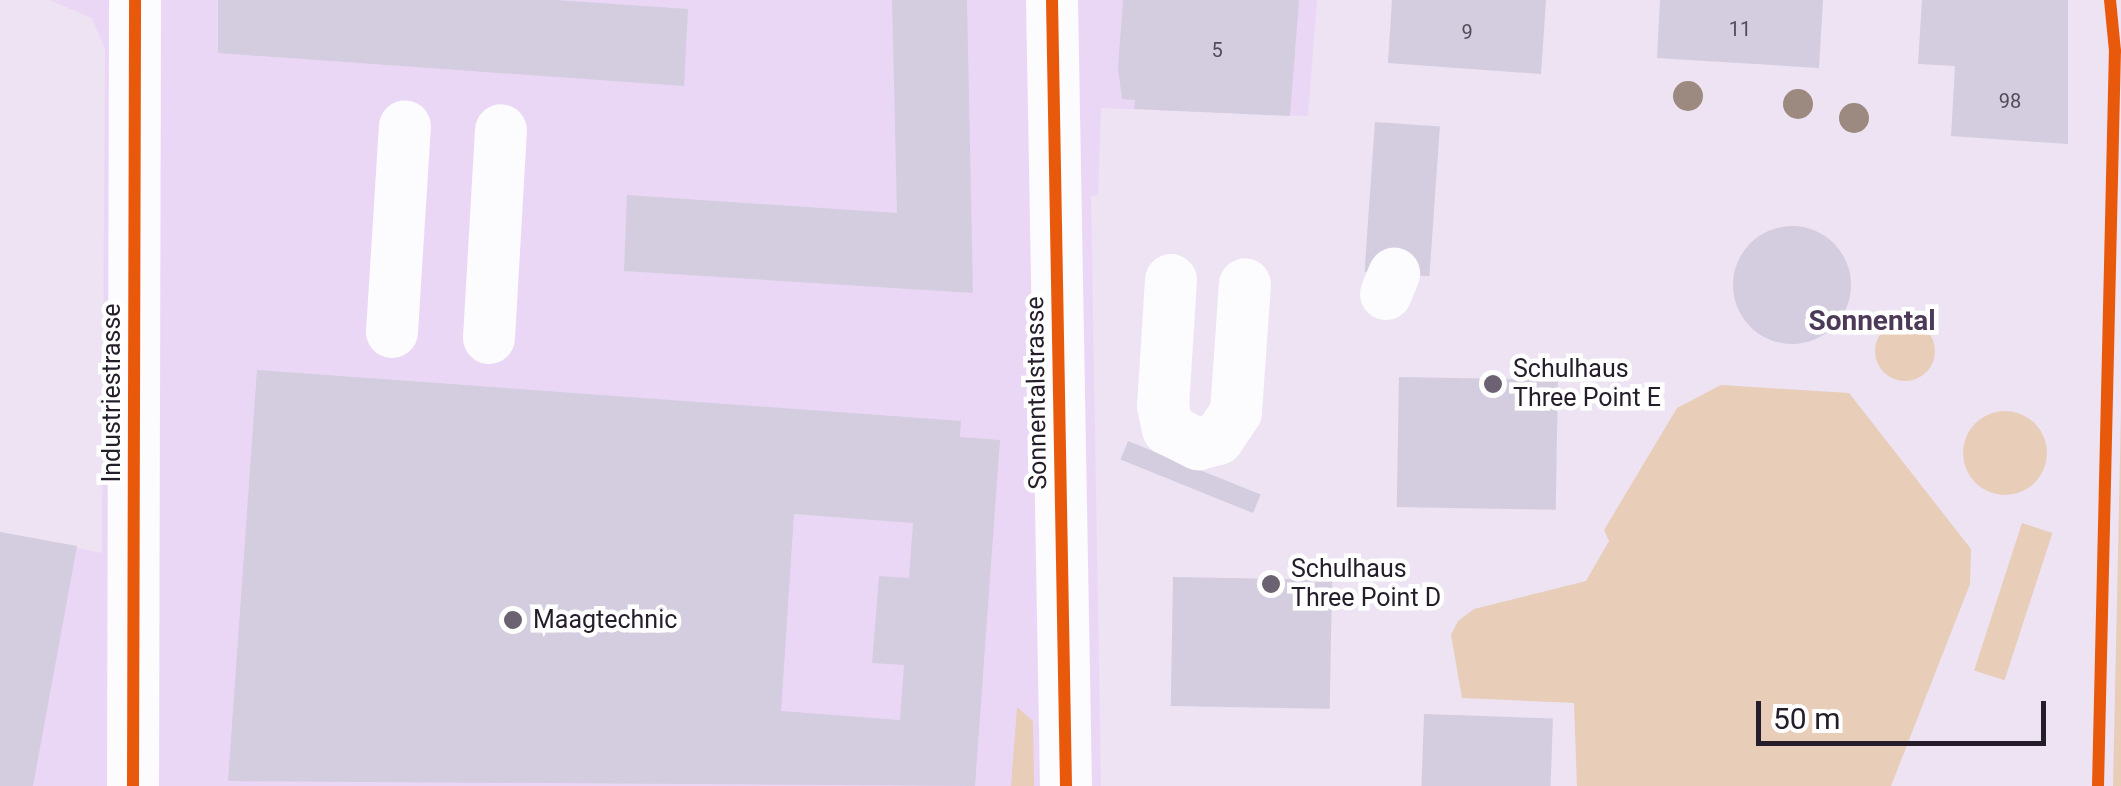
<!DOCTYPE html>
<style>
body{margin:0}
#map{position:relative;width:2121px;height:786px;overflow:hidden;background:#ede3f3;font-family:Roboto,sans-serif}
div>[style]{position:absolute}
.built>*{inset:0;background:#ead7f6}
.green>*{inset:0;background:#e8cdb9;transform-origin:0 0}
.round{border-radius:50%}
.building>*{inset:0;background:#d3cddf;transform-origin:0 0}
.minor>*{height:52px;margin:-26px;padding:0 26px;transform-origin:26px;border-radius:26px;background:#fcfbfd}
.cycleway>*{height:12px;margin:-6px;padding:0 6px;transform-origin:6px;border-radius:6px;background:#e8590c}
.trees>*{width:30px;height:30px;margin:-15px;border-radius:50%;background:#9c897f}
.dots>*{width:28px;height:28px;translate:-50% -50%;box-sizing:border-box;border:5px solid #fff;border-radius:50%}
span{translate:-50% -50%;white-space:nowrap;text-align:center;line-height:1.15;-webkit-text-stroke:9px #fff;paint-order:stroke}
.number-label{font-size:20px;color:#534b5a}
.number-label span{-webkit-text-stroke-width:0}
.poi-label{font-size:25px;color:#261d2b}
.left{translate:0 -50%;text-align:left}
.street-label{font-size:25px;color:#261d2b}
.neighbourhood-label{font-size:28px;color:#4d3a58;font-weight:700}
.scale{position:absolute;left:1756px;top:701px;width:290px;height:45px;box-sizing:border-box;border:5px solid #261d2b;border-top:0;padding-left:12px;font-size:30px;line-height:35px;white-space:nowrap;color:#261d2b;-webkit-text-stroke:8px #fff;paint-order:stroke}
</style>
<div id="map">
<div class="built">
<div style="clip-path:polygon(49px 0,1317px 0,1308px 116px,1101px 108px,1098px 195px,1091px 196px,1101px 786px,0 786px,0 532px,102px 553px,105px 49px,92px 18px)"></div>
</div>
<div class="green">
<div class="round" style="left:1875px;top:321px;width:60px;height:60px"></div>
<div style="clip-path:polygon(1721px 385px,1849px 393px,1971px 549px,1970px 584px,1891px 786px,1577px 786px,1574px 703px,1462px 698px,1451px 635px,1458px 621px,1474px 609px,1586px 581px,1609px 541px,1604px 530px,1677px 408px)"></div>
<div style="clip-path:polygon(2121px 411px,2121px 786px,2113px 786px)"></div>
<div class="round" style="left:1963px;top:411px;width:84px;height:84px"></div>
<div style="left:2022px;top:523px;width:32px;height:155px;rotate:18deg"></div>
<div style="clip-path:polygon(1017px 707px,1033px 721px,1034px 786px,1011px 786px)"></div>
</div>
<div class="building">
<div style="clip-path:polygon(218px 0,555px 0,688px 9px,684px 86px,218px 53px)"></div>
<div style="clip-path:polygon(892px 0,967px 0,973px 293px,624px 271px,627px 195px,897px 213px)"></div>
<div style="clip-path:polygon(1123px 0,1299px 0,1290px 116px,1134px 109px,1135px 100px,1122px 99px,1118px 68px)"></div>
<div style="clip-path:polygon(1392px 0,1546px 0,1541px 74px,1388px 63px)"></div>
<div style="clip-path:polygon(1660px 0,1823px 0,1819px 68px,1657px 58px)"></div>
<div style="clip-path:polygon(1922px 0,2068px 0,2068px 144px,1951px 136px,1955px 66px,1918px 64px)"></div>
<div style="left:1375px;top:122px;width:65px;height:150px;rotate:4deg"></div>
<div class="round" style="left:1733px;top:226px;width:118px;height:118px"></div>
<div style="clip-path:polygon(evenodd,257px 370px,961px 421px,960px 437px,1000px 440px,975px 786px,228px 781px,257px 370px,794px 514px,913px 523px,909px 578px,879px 576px,872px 663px,904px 665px,900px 720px,781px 711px,794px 514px)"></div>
<div style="left:1399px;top:377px;width:159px;height:130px;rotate:1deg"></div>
<div style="left:1128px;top:441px;width:143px;height:20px;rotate:22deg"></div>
<div style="clip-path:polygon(0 532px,77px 546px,33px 786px,0 786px)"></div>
<div style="left:1173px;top:577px;width:159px;height:129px;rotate:1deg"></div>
<div style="left:1424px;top:714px;width:129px;height:72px;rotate:2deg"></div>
</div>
<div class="minor">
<div style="left:1052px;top:0;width:786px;rotate:88.98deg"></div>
<div style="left:1171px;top:280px;width:126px;rotate:93.6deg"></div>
<div style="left:1163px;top:406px;width:24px;rotate:78deg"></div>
<div style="left:1168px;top:429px;width:34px;rotate:27deg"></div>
<div style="left:1198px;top:444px;width:21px;rotate:-14deg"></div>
<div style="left:1218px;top:439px;width:32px;rotate:-56deg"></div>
<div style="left:1236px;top:412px;width:128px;rotate:-86deg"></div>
<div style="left:1386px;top:294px;width:22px;rotate:-68deg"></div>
<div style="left:392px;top:332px;width:206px;rotate:-86.4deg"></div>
<div style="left:489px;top:338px;width:208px;rotate:-86.7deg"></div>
<div style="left:133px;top:786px;width:786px;rotate:-89.85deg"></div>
</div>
<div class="cycleway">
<div style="left:1052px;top:0;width:786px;rotate:88.98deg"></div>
<div style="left:133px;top:786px;width:786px;rotate:-89.85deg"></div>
<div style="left:2098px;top:786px;width:735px;rotate:-88.68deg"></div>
<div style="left:2115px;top:51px;width:51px;rotate:-95.6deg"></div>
</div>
<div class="trees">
<div style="left:1688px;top:96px"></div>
<div style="left:1798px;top:104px"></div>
<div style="left:1854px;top:118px"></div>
</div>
<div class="dots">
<div style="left:1493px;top:384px;background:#6c6271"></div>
<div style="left:1271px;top:584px;background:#6c6271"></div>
<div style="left:513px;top:620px;background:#6c6271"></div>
</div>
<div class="number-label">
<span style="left:1740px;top:29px">11</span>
<span style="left:1467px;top:32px">9</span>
<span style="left:1217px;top:50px">5</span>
<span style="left:2010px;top:101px">98</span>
</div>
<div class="poi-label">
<span class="left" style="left:1513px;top:384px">Schulhaus<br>Three Point E</span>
<span class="left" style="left:1291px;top:584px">Schulhaus<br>Three Point D</span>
<span class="left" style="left:533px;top:620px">Maagtechnic</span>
</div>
<div class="street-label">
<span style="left:112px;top:393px;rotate:-90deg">Industriestrasse</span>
<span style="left:1037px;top:393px;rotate:-91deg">Sonnentalstrasse</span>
</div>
<div class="neighbourhood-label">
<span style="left:1872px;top:321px">Sonnental</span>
</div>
<div class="scale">50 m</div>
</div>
